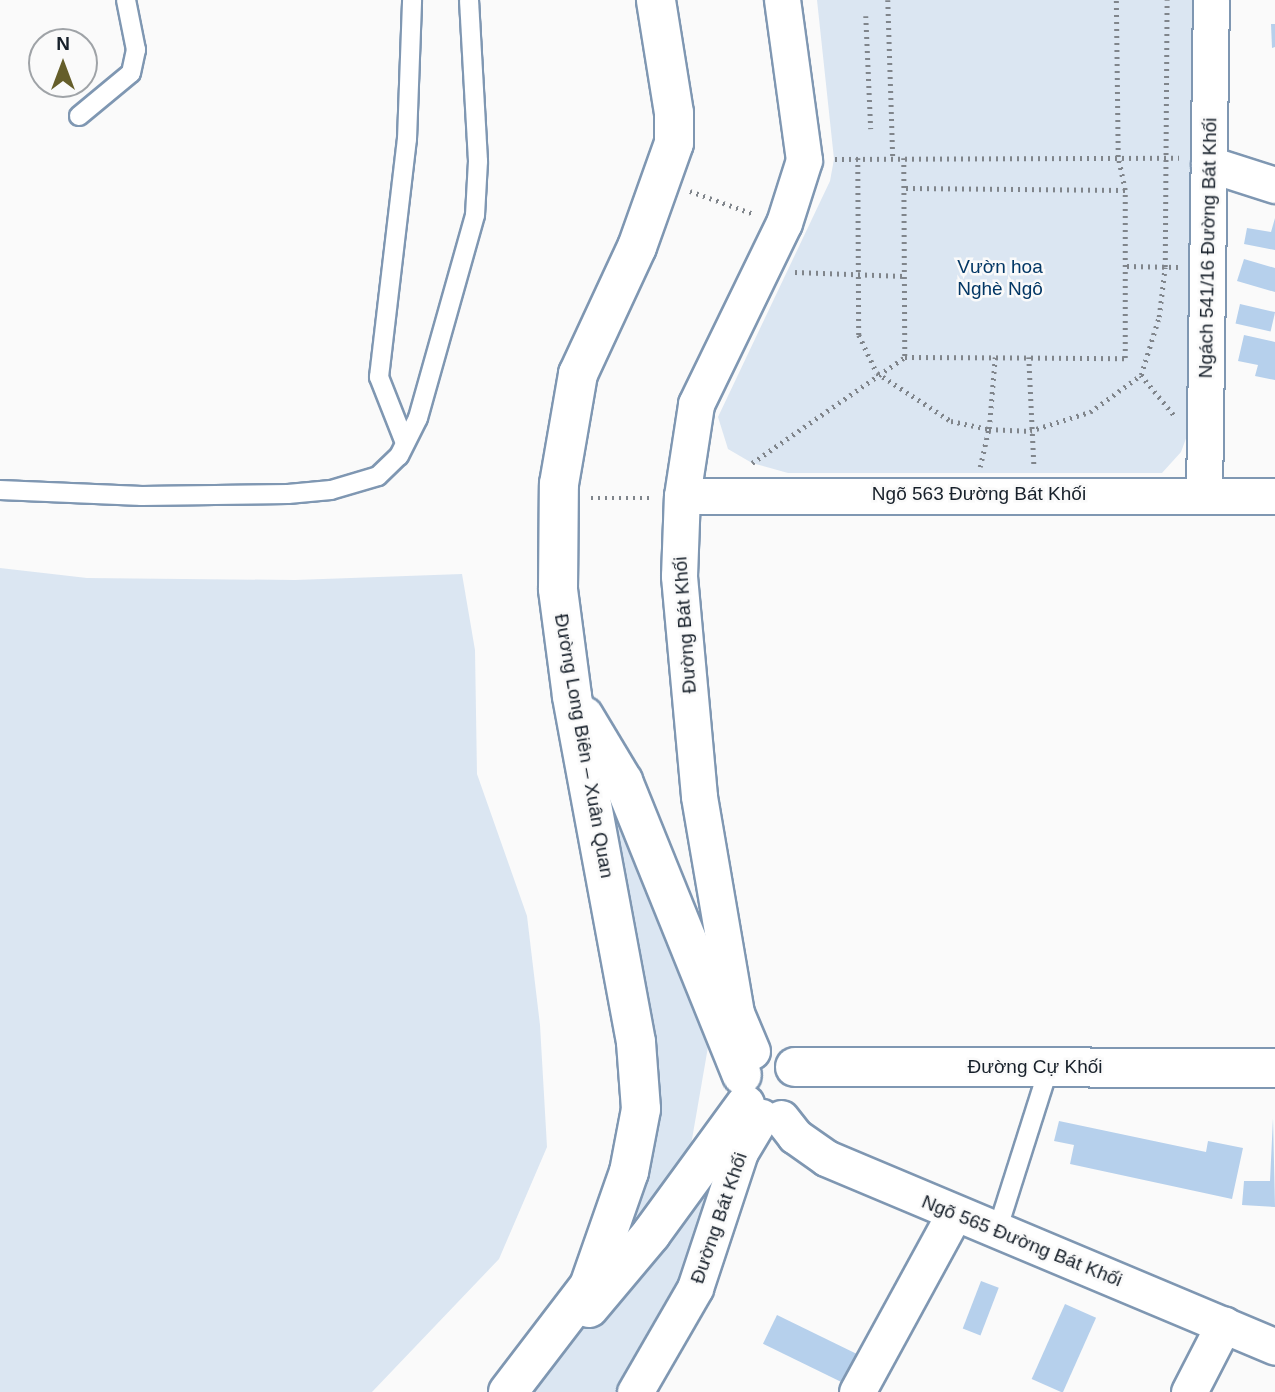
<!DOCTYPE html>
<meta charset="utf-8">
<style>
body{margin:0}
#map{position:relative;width:1275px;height:1392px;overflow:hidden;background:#fafafa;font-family:Helvetica,sans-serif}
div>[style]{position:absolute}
.green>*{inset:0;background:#dbe6f2}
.building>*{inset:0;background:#b6d0ec;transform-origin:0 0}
.path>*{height:4.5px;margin-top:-2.25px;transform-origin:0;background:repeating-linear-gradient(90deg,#80858b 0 2px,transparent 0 7px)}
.roads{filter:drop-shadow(2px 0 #7f97b2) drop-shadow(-2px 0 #7f97b2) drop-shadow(0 2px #7f97b2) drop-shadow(0 -2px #7f97b2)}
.lane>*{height:18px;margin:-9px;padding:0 9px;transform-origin:9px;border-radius:9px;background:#fff}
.street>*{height:35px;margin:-17.5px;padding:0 17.5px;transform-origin:17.5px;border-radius:17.5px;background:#fff}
.secondary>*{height:38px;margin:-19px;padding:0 19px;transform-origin:19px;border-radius:19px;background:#fff}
.primary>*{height:38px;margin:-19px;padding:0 19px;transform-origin:19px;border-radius:19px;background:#fff}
span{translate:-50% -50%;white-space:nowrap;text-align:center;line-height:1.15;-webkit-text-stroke:5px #fafafa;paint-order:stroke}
.street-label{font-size:19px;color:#17202a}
.park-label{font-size:19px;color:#033765}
.north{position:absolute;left:28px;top:28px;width:70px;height:70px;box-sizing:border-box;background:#fafafa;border:2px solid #9fa3a7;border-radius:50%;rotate:0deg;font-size:19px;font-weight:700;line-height:28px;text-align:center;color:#17202a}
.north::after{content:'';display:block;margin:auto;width:24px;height:32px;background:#655e2a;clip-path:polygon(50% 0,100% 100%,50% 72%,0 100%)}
</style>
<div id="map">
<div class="green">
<div style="clip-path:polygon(817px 0,1200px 0,1188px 433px,1181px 452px,1162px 473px,788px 473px,752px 463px,728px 449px,718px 417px,830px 181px,834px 159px)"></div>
<div style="clip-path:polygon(0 568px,87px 578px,295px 580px,462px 574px,475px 650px,477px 774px,527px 916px,540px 1025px,547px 1147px,499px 1259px,372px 1392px,0 1392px)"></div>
<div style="clip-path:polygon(603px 781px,708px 1047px,691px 1145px,605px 1274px,631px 1191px)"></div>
<div style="clip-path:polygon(714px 1166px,712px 1217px,647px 1344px,617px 1392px,532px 1392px)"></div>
</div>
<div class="building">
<div style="clip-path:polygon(1271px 24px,1275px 24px,1275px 47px,1272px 48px)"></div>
<div style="clip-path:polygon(1275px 218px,1275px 250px,1244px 244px,1247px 228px,1271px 232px)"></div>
<div style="clip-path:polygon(1244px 259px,1275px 268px,1275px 292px,1237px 281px)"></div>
<div style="left:1240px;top:304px;width:36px;height:20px;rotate:13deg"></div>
<div style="clip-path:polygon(1244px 335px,1275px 342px,1275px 380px,1255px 376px,1258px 365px,1238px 361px)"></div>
<div style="clip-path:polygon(1273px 1118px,1275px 1207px,1242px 1205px,1244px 1181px,1270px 1181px)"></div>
<div style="clip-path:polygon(1059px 1121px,1206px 1152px,1208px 1141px,1243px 1148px,1232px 1199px,1070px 1164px,1074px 1145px,1054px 1141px)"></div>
<div style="left:981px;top:1281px;width:19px;height:51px;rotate:21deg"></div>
<div style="left:1065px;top:1304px;width:34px;height:82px;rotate:24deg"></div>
<div style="left:777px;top:1315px;width:98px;height:32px;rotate:26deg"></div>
</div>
<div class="path">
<div style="left:888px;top:0;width:158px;rotate:88.2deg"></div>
<div style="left:866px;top:16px;width:113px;rotate:87.5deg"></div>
<div style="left:858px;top:158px;width:177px;rotate:89.7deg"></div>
<div style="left:859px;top:335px;width:42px;rotate:64.7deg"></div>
<div style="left:877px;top:373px;width:88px;rotate:33deg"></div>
<div style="left:951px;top:421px;width:39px;rotate:12deg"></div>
<div style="left:989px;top:429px;width:41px;rotate:2.8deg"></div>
<div style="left:1030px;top:431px;width:63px;rotate:-17.6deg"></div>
<div style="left:1090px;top:412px;width:63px;rotate:-36deg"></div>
<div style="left:1141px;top:375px;width:61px;rotate:-72.8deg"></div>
<div style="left:1159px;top:317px;width:50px;rotate:-83.2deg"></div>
<div style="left:1165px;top:267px;width:267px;rotate:-89.6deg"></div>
<div style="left:904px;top:158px;width:199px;rotate:89.7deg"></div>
<div style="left:905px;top:357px;width:220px;rotate:0.3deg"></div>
<div style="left:1125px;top:358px;width:168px;rotate:-90deg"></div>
<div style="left:1125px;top:190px;width:34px;rotate:-102deg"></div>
<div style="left:1118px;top:157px;width:157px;rotate:-90.7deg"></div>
<div style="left:835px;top:159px;width:344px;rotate:-0.2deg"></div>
<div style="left:906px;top:188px;width:219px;rotate:0.5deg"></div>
<div style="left:690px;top:191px;width:68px;rotate:19.8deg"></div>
<div style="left:1127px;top:266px;width:51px;rotate:1.1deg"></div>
<div style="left:795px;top:272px;width:109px;rotate:2.1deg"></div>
<div style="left:1029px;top:357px;width:108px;rotate:87.3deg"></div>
<div style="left:1141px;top:375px;width:52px;rotate:50.5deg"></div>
<div style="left:752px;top:463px;width:186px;rotate:-34.7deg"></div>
<div style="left:980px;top:467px;width:39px;rotate:-77deg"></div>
<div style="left:989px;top:429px;width:72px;rotate:-85.2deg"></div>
<div style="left:591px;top:498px;width:61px"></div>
</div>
<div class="roads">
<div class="lane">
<div style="left:79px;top:116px;width:67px;rotate:-39.6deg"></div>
<div style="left:131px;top:73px;width:24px;rotate:-78deg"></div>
<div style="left:136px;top:50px;width:51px;rotate:-101.3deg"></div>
<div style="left:405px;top:443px;width:71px;rotate:-111.5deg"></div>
<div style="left:379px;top:377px;width:240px;rotate:-83.3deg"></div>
<div style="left:407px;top:139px;width:139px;rotate:-87.9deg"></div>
<div style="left:0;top:490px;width:142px;rotate:2.4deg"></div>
<div style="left:142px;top:496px;width:146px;rotate:-0.8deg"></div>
<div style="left:288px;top:494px;width:43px;rotate:-5.3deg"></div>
<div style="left:331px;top:490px;width:49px;rotate:-16.6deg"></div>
<div style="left:378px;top:476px;width:29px;rotate:-44deg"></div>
<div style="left:399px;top:456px;width:42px;rotate:-63.4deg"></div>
<div style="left:418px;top:418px;width:211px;rotate:-74.3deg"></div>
<div style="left:475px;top:215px;width:54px;rotate:-86.8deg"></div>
<div style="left:478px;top:161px;width:161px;rotate:-93.2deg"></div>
<div style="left:997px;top:1231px;width:172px;rotate:-72.4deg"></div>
</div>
<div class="street">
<div style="left:1209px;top:164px;width:69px;rotate:17.7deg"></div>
<div style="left:682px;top:496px;width:593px"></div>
<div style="left:1204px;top:496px;width:496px;rotate:-89.2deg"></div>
<div style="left:752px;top:1051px;width:41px;rotate:-112.8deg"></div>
<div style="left:736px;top:1013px;width:220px;rotate:-99.7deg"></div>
<div style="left:699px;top:796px;width:221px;rotate:-95.2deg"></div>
<div style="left:679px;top:576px;width:80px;rotate:-87.9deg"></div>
<div style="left:682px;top:496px;width:93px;rotate:-81.3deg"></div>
<div style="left:696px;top:404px;width:201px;rotate:-64.1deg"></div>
<div style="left:784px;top:223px;width:66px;rotate:-72.4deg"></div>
<div style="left:804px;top:160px;width:162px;rotate:-97.8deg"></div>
<div style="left:781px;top:1118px;width:23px;rotate:52deg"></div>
<div style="left:795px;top:1136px;width:38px;rotate:35deg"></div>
<div style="left:826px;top:1158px;width:487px;rotate:22.8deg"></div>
<div style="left:635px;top:1392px;width:120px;rotate:-60deg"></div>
<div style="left:695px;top:1288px;width:143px;rotate:-71.7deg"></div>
<div style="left:740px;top:1152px;width:41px;rotate:-59deg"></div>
<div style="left:857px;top:1392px;width:203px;rotate:-61.4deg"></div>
<div style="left:1189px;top:1392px;width:76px;rotate:-62.8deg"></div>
</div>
<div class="secondary">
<div style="left:795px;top:1067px;width:480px;rotate:0.1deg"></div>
</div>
<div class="primary">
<div style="left:584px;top:716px;width:76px;rotate:59deg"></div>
<div style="left:623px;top:781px;width:317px;rotate:68deg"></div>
<div style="left:589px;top:1308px;width:97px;rotate:-50deg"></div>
<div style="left:651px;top:1234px;width:160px;rotate:-53.9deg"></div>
<div style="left:508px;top:1392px;width:133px;rotate:-52.6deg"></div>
<div style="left:589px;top:1286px;width:121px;rotate:-70.7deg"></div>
<div style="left:629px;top:1172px;width:64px;rotate:-79.2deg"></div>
<div style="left:641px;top:1109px;width:67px;rotate:-94.3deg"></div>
<div style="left:636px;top:1042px;width:352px;rotate:-100.5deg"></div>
<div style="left:572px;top:696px;width:108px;rotate:-97.5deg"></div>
<div style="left:558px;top:589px;width:105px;rotate:-89.5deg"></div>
<div style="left:559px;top:484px;width:112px;rotate:-80.2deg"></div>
<div style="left:578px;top:374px;width:140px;rotate:-65.1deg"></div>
<div style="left:637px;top:247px;width:110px;rotate:-70.4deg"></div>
<div style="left:674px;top:143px;width:30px;rotate:-90deg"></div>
<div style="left:674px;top:113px;width:114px;rotate:-99.1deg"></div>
</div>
</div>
<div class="street-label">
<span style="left:1208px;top:248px;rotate:-89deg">Ngách 541/16 Đường Bát Khối</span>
<span style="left:979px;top:494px">Ngõ 563 Đường Bát Khối</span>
<span style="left:685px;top:625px;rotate:-94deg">Đường Bát Khối</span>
<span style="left:584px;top:746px;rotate:80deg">Đường Long Biên – Xuân Quan</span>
<span style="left:1035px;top:1067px">Đường Cự Khối</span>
<span style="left:719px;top:1218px;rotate:-71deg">Đường Bát Khối</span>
<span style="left:1022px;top:1241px;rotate:22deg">Ngõ 565 Đường Bát Khối</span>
</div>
<div class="park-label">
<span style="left:1000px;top:278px">Vườn hoa<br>Nghè Ngô</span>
</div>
<div class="north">N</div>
</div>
